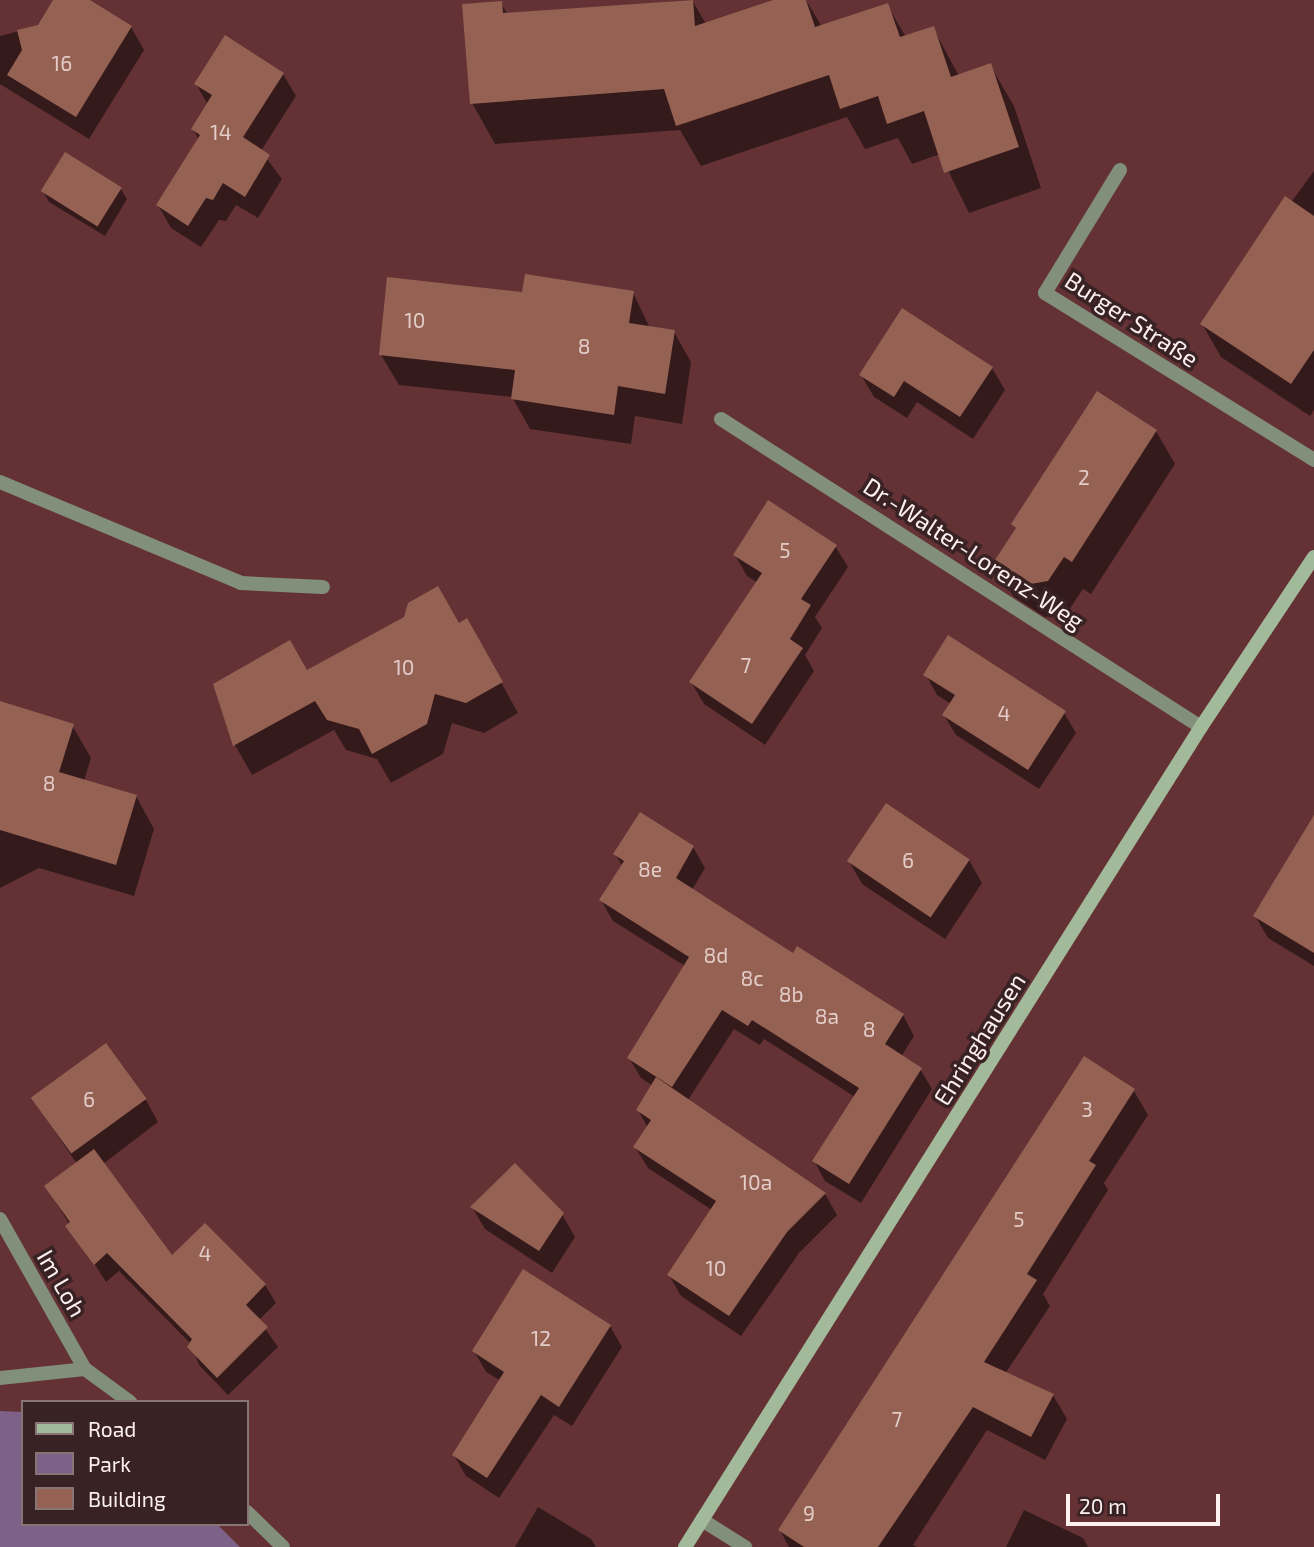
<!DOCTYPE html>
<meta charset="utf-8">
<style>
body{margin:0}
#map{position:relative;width:1314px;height:1547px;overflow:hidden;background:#643235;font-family:"Exo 2",sans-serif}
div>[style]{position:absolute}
.green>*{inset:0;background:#7e6188}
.shadow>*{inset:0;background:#0007}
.building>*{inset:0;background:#956152;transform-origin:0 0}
.lane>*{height:14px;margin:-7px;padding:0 7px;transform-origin:7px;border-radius:7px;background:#818f7b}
.street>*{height:14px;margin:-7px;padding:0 7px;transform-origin:7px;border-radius:7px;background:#818f7b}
.secondary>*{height:14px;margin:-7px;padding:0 7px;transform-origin:7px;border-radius:7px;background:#a2b99a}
span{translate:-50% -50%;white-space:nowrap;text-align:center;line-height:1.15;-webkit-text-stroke:7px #392223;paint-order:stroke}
.number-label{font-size:21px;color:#e3ccc8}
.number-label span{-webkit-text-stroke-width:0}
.street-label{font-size:24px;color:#fdf0f0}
.legend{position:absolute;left:21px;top:1400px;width:228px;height:126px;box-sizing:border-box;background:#392223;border:2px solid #877475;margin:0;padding:9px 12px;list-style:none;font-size:21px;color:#fdf0f0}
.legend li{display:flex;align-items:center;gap:14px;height:35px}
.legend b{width:35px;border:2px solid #877475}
.scale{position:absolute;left:1066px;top:1494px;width:154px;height:32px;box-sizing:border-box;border:4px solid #fdf0f0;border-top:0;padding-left:9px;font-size:21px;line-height:24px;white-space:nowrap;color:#fdf0f0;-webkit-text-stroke:5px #392223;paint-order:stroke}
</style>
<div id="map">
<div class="green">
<div style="clip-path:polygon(0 1411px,23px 1412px,23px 1524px,217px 1524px,240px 1547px,0 1547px)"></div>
</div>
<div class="shadow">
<div style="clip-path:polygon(55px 0,87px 0,131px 27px,144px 50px,89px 139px,0 84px,0 36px,39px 26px)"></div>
<div style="clip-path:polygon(692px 0,706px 24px,779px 0,806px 0,822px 27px,887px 5px,906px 37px,933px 28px,959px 76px,990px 65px,1014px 106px,1041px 188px,969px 213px,940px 154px,912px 164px,898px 138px,865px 149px,847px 117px,701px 166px,680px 130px,495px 144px,472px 103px,501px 3px,508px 15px)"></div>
<div style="clip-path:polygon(283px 74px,296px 96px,261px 151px,282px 179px,258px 218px,236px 205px,226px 221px,219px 220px,201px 247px,171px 228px,158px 205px,199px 140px,193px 129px,208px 105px,196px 84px)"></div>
<div style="clip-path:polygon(1314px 171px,1314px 410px,1310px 416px,1221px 357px,1202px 324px)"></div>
<div style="clip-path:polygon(120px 188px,127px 199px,105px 236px,49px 202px,43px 191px)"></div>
<div style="clip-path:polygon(633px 293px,650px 328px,674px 332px,691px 362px,682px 424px,635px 416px,631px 444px,530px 429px,512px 397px,399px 385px,381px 355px,524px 294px)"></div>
<div style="clip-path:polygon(992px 368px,1005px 390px,973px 439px,917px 402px,907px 418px,874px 397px,861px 375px)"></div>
<div style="clip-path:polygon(1156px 431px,1175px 464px,1091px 594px,1083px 589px,1067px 613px,1045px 617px,1013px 596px,995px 564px,1017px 530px,1013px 524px)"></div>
<div style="clip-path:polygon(835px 546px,848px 567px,815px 617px,822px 628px,805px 655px,814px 671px,765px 745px,704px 704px,691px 682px,758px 583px,747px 576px,735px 555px)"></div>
<div style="clip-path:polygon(467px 621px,518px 713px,484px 733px,452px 723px,443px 754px,391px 783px,377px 759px,346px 750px,334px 730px,252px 775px,235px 745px,215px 685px,307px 672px)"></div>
<div style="clip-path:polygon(926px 675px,1064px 713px,1076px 733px,1039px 789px,956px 735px,944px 715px,951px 704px,937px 695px)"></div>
<div style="clip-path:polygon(0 720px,72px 725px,91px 758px,84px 781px,136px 796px,154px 829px,134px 896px,39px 868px,0 888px)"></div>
<div style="clip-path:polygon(693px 847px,705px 868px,692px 890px,793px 956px,903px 1015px,914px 1036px,901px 1057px,920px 1069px,932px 1089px,861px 1203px,825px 1181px,814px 1161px,855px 1097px,764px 1039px,760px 1045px,734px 1029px,688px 1100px,825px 1194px,837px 1215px,799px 1253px,741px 1336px,681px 1296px,669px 1275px,712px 1210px,648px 1168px,635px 1147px,648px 1128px,638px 1110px,653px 1086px,641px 1078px,629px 1058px,685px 966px,613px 921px,601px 900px,623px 867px,615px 854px)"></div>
<div style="clip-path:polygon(969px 860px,982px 883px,945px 939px,862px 884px,849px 861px)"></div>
<div style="clip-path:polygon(1314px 873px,1314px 966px,1268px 938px,1255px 916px)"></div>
<div style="clip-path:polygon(1134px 1091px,1148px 1115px,1104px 1183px,1108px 1190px,1043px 1294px,1050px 1306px,1005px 1374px,1053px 1395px,1067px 1419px,1045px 1460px,987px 1430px,913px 1545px,917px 1547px,789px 1547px,780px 1530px)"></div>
<div style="clip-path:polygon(33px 1099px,146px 1100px,158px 1122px,103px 1164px,172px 1258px,265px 1285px,276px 1303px,259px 1320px,278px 1347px,228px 1395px,199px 1365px,191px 1344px,119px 1271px,106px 1282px,46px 1187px,77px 1164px)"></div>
<div style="clip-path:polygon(472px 1207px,562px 1214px,575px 1237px,552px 1273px,485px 1229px)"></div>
<div style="clip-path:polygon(610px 1326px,622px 1347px,572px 1426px,554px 1415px,499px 1498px,466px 1476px,454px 1455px,501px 1381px,486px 1372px,474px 1351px)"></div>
<div style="clip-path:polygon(538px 1507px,591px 1539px,596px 1547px,515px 1547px)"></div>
<div style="clip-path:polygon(1024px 1510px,1083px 1538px,1088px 1547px,1006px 1547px)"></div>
</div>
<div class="building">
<div style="clip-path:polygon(53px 0,90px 0,132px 26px,76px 117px,7px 75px,22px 50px,17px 30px,38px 25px)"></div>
<div style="clip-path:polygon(693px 0,695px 26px,773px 0,806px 0,815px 27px,888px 3px,900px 37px,934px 26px,951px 77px,991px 63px,1019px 147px,944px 173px,924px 111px,887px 124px,878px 96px,840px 109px,829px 75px,676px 126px,664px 89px,470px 104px,462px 4px,502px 1px,503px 13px)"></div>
<div style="clip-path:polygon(225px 35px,284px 73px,243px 137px,270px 155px,245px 197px,223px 183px,213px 200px,206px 198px,188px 226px,156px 205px,200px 135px,191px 129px,212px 95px,194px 84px)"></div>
<div style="left:65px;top:152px;width:67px;height:46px;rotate:32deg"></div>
<div style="clip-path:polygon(1285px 196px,1314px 216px,1314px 350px,1291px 384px,1200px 324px)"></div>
<div style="clip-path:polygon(525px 274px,634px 291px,629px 323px,675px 330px,665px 394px,618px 386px,614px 415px,511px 399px,515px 370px,379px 355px,387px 277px,522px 292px)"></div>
<div style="clip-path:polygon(902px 308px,993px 367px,960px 417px,904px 381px,894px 397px,859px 375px)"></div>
<div style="clip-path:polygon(1097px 391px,1157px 430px,1072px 562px,1064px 557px,1048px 581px,1025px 585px,993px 563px,1016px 528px,1011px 524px)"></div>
<div style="clip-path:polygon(768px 500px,837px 545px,801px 599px,811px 605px,790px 639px,803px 648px,752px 724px,689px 682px,762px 573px,733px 555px)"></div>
<div style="clip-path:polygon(438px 586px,459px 623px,467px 618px,503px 682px,466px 703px,435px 694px,427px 724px,372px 754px,359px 729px,327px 720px,315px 701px,233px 746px,213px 684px,290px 640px,307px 670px,404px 617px,408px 603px)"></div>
<div style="clip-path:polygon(948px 635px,1066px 711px,1028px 770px,942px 715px,955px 695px,923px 675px)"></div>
<div style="clip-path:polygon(0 701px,74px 724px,59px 772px,137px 795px,116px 865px,0 830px)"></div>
<div style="left:886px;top:803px;width:101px;height:70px;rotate:34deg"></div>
<div style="clip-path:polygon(640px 812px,694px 846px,676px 878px,793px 953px,797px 946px,904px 1014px,885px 1044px,922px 1068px,849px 1184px,812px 1161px,859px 1088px,752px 1020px,748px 1026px,722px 1010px,672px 1087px,627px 1058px,689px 957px,599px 900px,624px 861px,613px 854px)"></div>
<div style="clip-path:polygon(1314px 815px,1314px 953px,1253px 916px)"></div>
<div style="left:106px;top:1043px;width:69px;height:93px;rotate:54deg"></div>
<div style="clip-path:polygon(1084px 1056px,1135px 1089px,1089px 1161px,1096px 1165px,1027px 1274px,1037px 1280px,984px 1362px,1054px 1394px,1031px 1437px,973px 1407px,878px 1547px,804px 1547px,778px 1530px)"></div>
<div style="clip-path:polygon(656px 1077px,826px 1193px,787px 1232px,729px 1316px,667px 1275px,716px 1201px,633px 1147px,651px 1120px,636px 1110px)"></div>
<div style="clip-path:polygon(94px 1149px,172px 1255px,205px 1223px,266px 1284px,246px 1305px,268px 1327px,217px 1378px,187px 1347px,192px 1339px,107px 1253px,94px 1265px,65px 1226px,70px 1222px,44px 1186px)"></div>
<div style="clip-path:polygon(515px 1163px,564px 1213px,539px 1251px,470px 1207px)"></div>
<div style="clip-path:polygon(523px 1269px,611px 1325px,559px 1407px,541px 1395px,487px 1478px,452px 1455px,504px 1372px,472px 1351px)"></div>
</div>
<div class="lane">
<div style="left:1120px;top:170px;width:144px;rotate:121.4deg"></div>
<div style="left:1045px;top:293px;width:317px;rotate:31.8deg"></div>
<div style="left:721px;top:419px;width:570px;rotate:32.69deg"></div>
<div style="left:0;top:482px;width:261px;rotate:22.7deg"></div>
<div style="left:241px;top:583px;width:82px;rotate:2.8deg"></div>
</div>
<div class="street">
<div style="left:0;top:1219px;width:172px;rotate:60.5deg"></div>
<div style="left:0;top:1378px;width:85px;rotate:-6deg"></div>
<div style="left:85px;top:1369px;width:56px;rotate:36.3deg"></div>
<div style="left:247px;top:1512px;width:50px;rotate:44.2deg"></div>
<div style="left:702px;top:1520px;width:51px;rotate:32.1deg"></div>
</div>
<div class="secondary">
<div style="left:685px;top:1547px;width:969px;rotate:-57.82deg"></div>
<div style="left:1201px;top:727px;width:204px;rotate:-56.4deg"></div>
</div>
<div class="number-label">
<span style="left:62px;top:63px">16</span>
<span style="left:221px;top:132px">14</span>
<span style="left:415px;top:320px">10</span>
<span style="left:584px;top:346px">8</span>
<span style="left:1084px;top:477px">2</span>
<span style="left:785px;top:550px">5</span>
<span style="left:746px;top:665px">7</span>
<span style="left:404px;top:667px">10</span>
<span style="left:1004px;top:713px">4</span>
<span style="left:49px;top:783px">8</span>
<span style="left:908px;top:860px">6</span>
<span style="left:650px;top:869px">8e</span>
<span style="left:716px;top:955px">8d</span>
<span style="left:752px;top:978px">8c</span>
<span style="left:791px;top:994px">8b</span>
<span style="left:827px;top:1016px">8a</span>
<span style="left:869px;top:1029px">8</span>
<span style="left:89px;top:1099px">6</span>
<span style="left:1087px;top:1109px">3</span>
<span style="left:756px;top:1182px">10a</span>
<span style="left:1019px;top:1219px">5</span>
<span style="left:205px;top:1253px">4</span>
<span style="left:716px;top:1268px">10</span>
<span style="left:541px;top:1338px">12</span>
<span style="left:897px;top:1419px">7</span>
<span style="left:809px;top:1513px">9</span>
</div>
<div class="street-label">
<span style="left:1132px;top:319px;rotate:33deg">Burger Straße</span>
<span style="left:974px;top:553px;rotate:33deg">Dr.-Walter-Lorenz-Weg</span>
<span style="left:979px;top:1039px;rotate:-58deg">Ehringhausen</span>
<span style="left:62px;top:1283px;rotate:60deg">Im Loh</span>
</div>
<ul class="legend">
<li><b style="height:9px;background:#a2b99a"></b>Road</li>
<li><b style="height:19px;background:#7e6188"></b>Park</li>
<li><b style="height:19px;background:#956152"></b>Building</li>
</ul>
<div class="scale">20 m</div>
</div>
